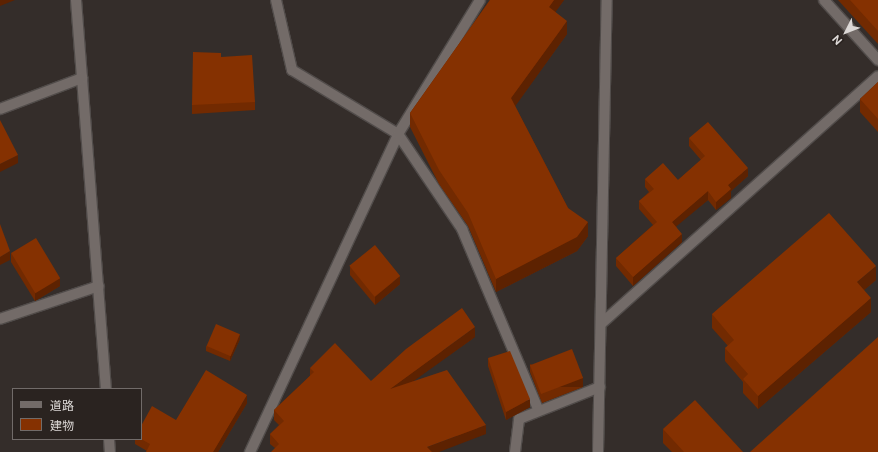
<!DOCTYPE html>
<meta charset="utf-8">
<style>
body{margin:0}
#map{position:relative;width:878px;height:452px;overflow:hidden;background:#342d2a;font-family:"Public Sans","Noto Sans JP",sans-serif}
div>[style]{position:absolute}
.roads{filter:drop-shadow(1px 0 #514c4a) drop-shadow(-1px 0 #514c4a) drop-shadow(0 1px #514c4a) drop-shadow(0 -1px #514c4a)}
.minor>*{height:10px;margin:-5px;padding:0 5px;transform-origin:5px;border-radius:5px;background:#736b68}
.tertiary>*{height:10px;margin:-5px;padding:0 5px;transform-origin:5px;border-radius:5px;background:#736b68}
.wall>*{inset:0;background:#722a01}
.shaded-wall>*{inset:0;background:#5d2201;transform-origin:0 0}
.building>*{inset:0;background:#853101;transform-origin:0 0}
span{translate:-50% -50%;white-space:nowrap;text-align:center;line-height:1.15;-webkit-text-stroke:3.5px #2a2320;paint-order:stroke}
.legend{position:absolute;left:12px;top:388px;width:130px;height:52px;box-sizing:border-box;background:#2a2320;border:1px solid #716b69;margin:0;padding:5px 7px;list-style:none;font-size:12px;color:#dcd8d6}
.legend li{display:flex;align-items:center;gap:8px;height:20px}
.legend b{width:20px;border:1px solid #716b69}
.north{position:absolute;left:826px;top:12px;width:40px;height:40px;-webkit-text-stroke:3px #2a2320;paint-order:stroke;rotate:228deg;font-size:11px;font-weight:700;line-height:16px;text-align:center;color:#dcd8d6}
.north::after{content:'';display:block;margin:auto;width:14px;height:18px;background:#dcd8d6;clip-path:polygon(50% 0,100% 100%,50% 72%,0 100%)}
</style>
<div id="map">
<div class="roads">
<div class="minor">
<div style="left:76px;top:0;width:390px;rotate:85.6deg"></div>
<div style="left:276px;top:0;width:72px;rotate:77.1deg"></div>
<div style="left:292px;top:70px;width:124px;rotate:31.1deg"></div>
<div style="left:398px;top:134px;width:115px;rotate:56deg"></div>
<div style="left:462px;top:229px;width:195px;rotate:67.1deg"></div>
<div style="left:824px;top:0;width:81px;rotate:48deg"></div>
<div style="left:0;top:109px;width:88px;rotate:-20.7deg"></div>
<div style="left:0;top:319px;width:104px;rotate:-18.4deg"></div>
<div style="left:602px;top:323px;width:370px;rotate:-41.8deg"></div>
<div style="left:109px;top:439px;width:13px;rotate:86deg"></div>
<div style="left:250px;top:452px;width:351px;rotate:-65deg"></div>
<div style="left:398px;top:134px;width:157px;rotate:-58.5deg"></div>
<div style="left:515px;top:452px;width:33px;rotate:-83deg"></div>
<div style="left:519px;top:419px;width:87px;rotate:-21.6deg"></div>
</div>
<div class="tertiary">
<div style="left:598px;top:452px;width:452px;rotate:-88.9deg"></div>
</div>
</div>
<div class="wall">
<div style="clip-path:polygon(490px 0,564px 0,555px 12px,567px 34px,515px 106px,568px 208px,588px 236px,577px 251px,496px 292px,468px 226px,439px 184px,410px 127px,410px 113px)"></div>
<div style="clip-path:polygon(838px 0,878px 0,878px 44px)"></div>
<div style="clip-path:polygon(221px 57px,255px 102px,255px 110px,192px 114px,192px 105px)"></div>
<div style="clip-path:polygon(878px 82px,878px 132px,860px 112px,860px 99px)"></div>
<div style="clip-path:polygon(689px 138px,748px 176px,731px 191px,731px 198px,716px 210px,708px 200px,676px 226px,682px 242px,633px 286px,616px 266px,616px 258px,653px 225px,639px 209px,639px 201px,649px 192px,645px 187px,645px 179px,678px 180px,701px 160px,689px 146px)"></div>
<div style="clip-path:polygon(11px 253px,60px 286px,35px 301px,11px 262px)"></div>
<div style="clip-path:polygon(350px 266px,400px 284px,375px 305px,350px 275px)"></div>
<div style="clip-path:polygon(876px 280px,864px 290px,871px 312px,758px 409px,743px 393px,743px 382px,725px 361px,725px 348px,728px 346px,712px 328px,712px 314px)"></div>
<div style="clip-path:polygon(475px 337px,413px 381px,486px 434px,275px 448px,270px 444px,270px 434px,279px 425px,274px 420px,274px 410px,310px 376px,310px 368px,371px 381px)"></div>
<div style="clip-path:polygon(240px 339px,230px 361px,206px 351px,206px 346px)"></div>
<div style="clip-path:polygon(488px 358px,530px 407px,506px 420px,488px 366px)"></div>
<div style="clip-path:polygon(530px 364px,583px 387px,542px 403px,530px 372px)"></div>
<div style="clip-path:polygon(247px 403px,218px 452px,146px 452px,147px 451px,135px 444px,135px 439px,141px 439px,176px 420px)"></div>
<div style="clip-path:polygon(663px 429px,743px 452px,672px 452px,663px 443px)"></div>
</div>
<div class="shaded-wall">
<div style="clip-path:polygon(0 0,15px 0,0 6px)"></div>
<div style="clip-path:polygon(554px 0,564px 0,549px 21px,549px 7px)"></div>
<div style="clip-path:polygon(567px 21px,567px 34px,511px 112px,511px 98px)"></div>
<div style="clip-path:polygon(18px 155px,18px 163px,0 172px,0 164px)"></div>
<div style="clip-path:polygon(748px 168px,748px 176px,731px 191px,731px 198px,716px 210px,716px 202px,728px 185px)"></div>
<div style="clip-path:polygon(708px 191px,708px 200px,672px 230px,672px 222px)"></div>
<div style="clip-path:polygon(588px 222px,588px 236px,577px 251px,496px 292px,496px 279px)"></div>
<div style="clip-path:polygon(682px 234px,682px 242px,633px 286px,633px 277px)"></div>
<div style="clip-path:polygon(10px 251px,10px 260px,0 265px,0 257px)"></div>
<div style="clip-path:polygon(876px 266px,876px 280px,857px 296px,857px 282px)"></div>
<div style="clip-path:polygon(400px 276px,400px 284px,375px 305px,375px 297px)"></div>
<div style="clip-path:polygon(60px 278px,60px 286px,35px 301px,35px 292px)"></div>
<div style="clip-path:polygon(871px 298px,871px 312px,758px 409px,758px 396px)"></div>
<div style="clip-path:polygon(475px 327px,475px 337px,390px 398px,390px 389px)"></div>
<div style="clip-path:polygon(240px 334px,240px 339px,230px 361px,230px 357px)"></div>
<div style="left:583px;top:378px;width:9px;height:44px;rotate:90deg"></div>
<div style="clip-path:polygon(247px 395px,247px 403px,218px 452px,213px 452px)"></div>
<div style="clip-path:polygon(530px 399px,530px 407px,506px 420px,506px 412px)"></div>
<div style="clip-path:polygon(486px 425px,486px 434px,439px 452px,427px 452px,427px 447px)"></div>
</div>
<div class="building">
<div style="clip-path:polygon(490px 0,554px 0,549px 7px,567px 21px,511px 98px,568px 208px,588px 222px,577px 237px,496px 279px,468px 213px,439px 170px,410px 113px)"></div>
<div style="clip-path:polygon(850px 0,878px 0,878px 31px)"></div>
<div style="clip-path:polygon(193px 52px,221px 53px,221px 57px,252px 55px,255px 102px,192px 105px)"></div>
<div style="clip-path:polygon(878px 82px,878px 119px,860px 99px)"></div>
<div style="clip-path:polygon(0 120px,18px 155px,0 164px)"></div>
<div style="clip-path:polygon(708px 122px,748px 168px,728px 185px,731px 189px,716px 202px,708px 191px,672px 222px,682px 234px,633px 277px,616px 258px,657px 222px,639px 201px,654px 189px,645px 179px,663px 163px,678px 180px,705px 156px,689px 138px)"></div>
<div style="clip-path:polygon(829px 213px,876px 266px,857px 282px,871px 298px,758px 396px,743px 379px,748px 374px,725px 348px,734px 340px,712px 314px)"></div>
<div style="clip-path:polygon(0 224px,10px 251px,0 257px)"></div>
<div style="left:36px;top:238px;width:47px;height:29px;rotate:59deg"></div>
<div style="left:375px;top:245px;width:40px;height:33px;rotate:51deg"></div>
<div style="clip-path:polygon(462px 308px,475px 327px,390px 389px,447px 370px,486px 425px,427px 447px,432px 452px,271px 452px,279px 444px,270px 434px,284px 421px,274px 410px,314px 372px,310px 368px,335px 343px,371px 381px,406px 349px)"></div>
<div style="left:216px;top:324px;width:26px;height:24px;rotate:23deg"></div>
<div style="clip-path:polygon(878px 337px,878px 452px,750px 452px)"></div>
<div style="left:572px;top:349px;width:31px;height:45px;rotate:69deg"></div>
<div style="clip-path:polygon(510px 351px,530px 399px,506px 412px,488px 358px)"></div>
<div style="clip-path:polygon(206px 370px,247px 395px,213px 452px,146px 452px,150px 444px,141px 439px,141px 426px,152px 406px,176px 420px)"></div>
<div style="clip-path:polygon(695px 400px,743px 452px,684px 452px,663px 429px)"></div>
</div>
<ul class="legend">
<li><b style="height:5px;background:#736b68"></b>道路</li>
<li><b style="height:11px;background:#853101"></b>建物</li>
</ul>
<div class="north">N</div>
</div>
